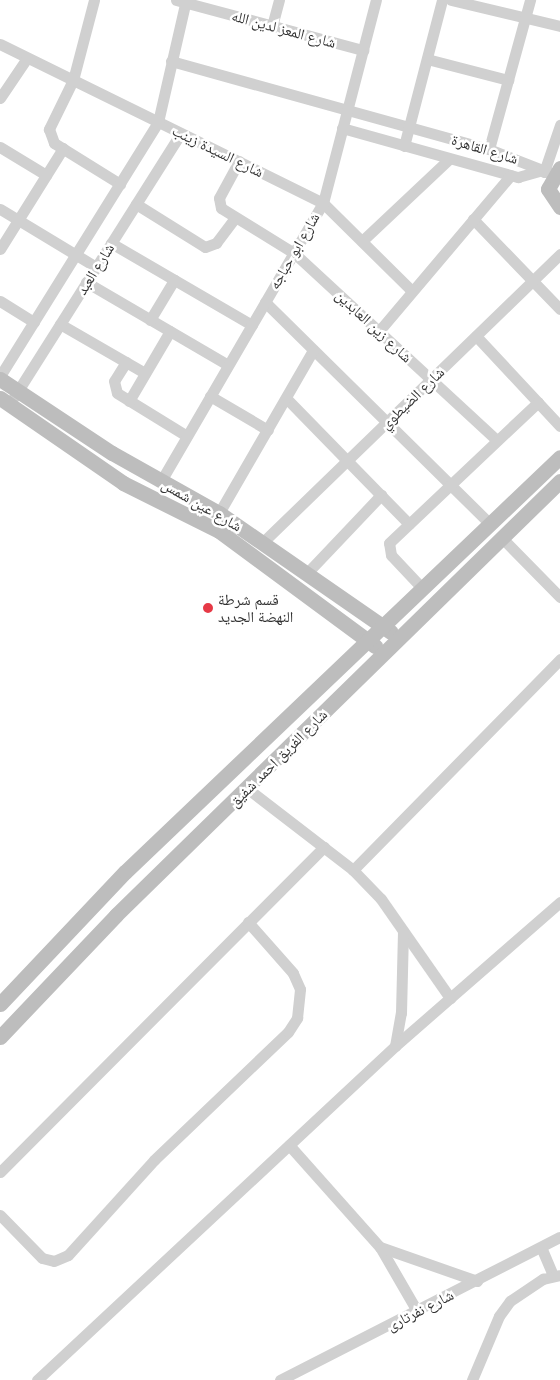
<!DOCTYPE html>
<meta charset="utf-8">
<style>
body{margin:0}
#map{position:relative;width:560px;height:1380px;overflow:hidden;background:#fff;font-family:Poppins,"Noto Naskh Arabic",sans-serif}
div>[style]{position:absolute}
.street>*{height:11px;margin:-5.5px;padding:0 5.5px;transform-origin:5.5px;border-radius:5.5px;background:#d0d0d0}
.secondary>*{height:15px;margin:-7.5px;padding:0 7.5px;transform-origin:7.5px;border-radius:7.5px;background:#bdbdbd}
.dots>*{width:14px;height:14px;translate:-50% -50%;box-sizing:border-box;border:2px solid #fff;border-radius:50%}
span{translate:-50% -50%;white-space:nowrap;text-align:center;line-height:1.15;-webkit-text-stroke:5px #fff;paint-order:stroke}
.street-label{font-size:15px;color:#333}
.poi-label{font-size:15px;color:#333}
.left{translate:0 -50%;text-align:left}
</style>
<div id="map">
<div class="street">
<div style="left:94px;top:0;width:83px;rotate:104.7deg"></div>
<div style="left:73px;top:80px;width:55px;rotate:116.1deg"></div>
<div style="left:49px;top:129px;width:15px;rotate:70deg"></div>
<div style="left:54px;top:143px;width:78px;rotate:31.8deg"></div>
<div style="left:176px;top:0;width:194px;rotate:15deg"></div>
<div style="left:451px;top:0;width:112px;rotate:13.4deg"></div>
<div style="left:272px;top:26px;width:27px;rotate:-75deg"></div>
<div style="left:0;top:44px;width:360px;rotate:26.2deg"></div>
<div style="left:323px;top:203px;width:125px;rotate:44.7deg"></div>
<div style="left:427px;top:59px;width:84px;rotate:14.5deg"></div>
<div style="left:171px;top:61px;width:330px;rotate:15.5deg"></div>
<div style="left:489px;top:149px;width:76px;rotate:21.5deg"></div>
<div style="left:0;top:98px;width:48px;rotate:-56deg"></div>
<div style="left:342px;top:128px;width:183px;rotate:15.6deg"></div>
<div style="left:518px;top:177px;width:22px;rotate:-16deg"></div>
<div style="left:404px;top:146px;width:151px;rotate:-75.4deg"></div>
<div style="left:0;top:147px;width:54px;rotate:31.3deg"></div>
<div style="left:489px;top:149px;width:155px;rotate:-74.6deg"></div>
<div style="left:239px;top:161px;width:42px;rotate:118.4deg"></div>
<div style="left:219px;top:198px;width:10px;rotate:79deg"></div>
<div style="left:221px;top:208px;width:86px;rotate:31.7deg"></div>
<div style="left:294px;top:253px;width:276px;rotate:42.7deg"></div>
<div style="left:544px;top:172px;width:50px;rotate:-71.2deg"></div>
<div style="left:136px;top:204px;width:81px;rotate:31.9deg"></div>
<div style="left:205px;top:247px;width:12px;rotate:-20deg"></div>
<div style="left:216px;top:243px;width:31px;rotate:-53deg"></div>
<div style="left:0;top:209px;width:112px;rotate:31.1deg"></div>
<div style="left:473px;top:219px;width:125px;rotate:46deg"></div>
<div style="left:362px;top:241px;width:120px;rotate:-43.3deg"></div>
<div style="left:111px;top:243px;width:163px;rotate:30.2deg"></div>
<div style="left:0;top:249px;width:119px;rotate:-58deg"></div>
<div style="left:86px;top:282px;width:164px;rotate:30.3deg"></div>
<div style="left:0;top:301px;width:40px;rotate:32deg"></div>
<div style="left:265px;top:302px;width:317px;rotate:44.6deg"></div>
<div style="left:150px;top:320px;width:47px;rotate:-59deg"></div>
<div style="left:60px;top:324px;width:98px;rotate:30deg"></div>
<div style="left:379px;top:331px;width:204px;rotate:-49.8deg"></div>
<div style="left:476px;top:336px;width:123px;rotate:47deg"></div>
<div style="left:126px;top:362px;width:22px;rotate:122deg"></div>
<div style="left:114px;top:381px;width:12px;rotate:76deg"></div>
<div style="left:117px;top:393px;width:82px;rotate:31.6deg"></div>
<div style="left:0;top:376px;width:299px;rotate:-58.1deg"></div>
<div style="left:158px;top:122px;width:125px;rotate:-77.1deg"></div>
<div style="left:210px;top:396px;width:67px;rotate:30.4deg"></div>
<div style="left:14px;top:397px;width:312px;rotate:-57.7deg"></div>
<div style="left:286px;top:398px;width:176px;rotate:45.7deg"></div>
<div style="left:129px;top:401px;width:81px;rotate:-59.6deg"></div>
<div style="left:161px;top:481px;width:322px;rotate:-59.8deg"></div>
<div style="left:323px;top:203px;width:210px;rotate:-75.4deg"></div>
<div style="left:219px;top:513px;width:188px;rotate:-60deg"></div>
<div style="left:502px;top:538px;width:83px;rotate:45.5deg"></div>
<div style="left:263px;top:542px;width:414px;rotate:-44.1deg"></div>
<div style="left:307px;top:573px;width:108px;rotate:-46.5deg"></div>
<div style="left:422px;top:588px;width:45px;rotate:-133.2deg"></div>
<div style="left:391px;top:555px;width:12px;rotate:-99deg"></div>
<div style="left:389px;top:543px;width:205px;rotate:-43.4deg"></div>
<div style="left:248px;top:789px;width:133px;rotate:37.6deg"></div>
<div style="left:353px;top:870px;width:40px;rotate:46deg"></div>
<div style="left:381px;top:899px;width:121px;rotate:55.1deg"></div>
<div style="left:353px;top:870px;width:296px;rotate:-45.5deg"></div>
<div style="left:395px;top:1046px;width:34px;rotate:-80deg"></div>
<div style="left:401px;top:1013px;width:82px;rotate:-88.6deg"></div>
<div style="left:289px;top:1145px;width:137px;rotate:48.3deg"></div>
<div style="left:380px;top:1247px;width:74px;rotate:60deg"></div>
<div style="left:0;top:1172px;width:459px;rotate:-45.1deg"></div>
<div style="left:0;top:1215px;width:60px;rotate:45.7deg"></div>
<div style="left:42px;top:1258px;width:12px;rotate:14deg"></div>
<div style="left:54px;top:1261px;width:15px;rotate:-23deg"></div>
<div style="left:68px;top:1255px;width:128px;rotate:-47.8deg"></div>
<div style="left:154px;top:1160px;width:185px;rotate:-43.7deg"></div>
<div style="left:288px;top:1032px;width:17px;rotate:-57deg"></div>
<div style="left:297px;top:1018px;width:29px;rotate:-84deg"></div>
<div style="left:300px;top:989px;width:17px;rotate:-114deg"></div>
<div style="left:293px;top:973px;width:68px;rotate:-131.4deg"></div>
<div style="left:380px;top:1247px;width:103px;rotate:19.3deg"></div>
<div style="left:541px;top:1247px;width:30px;rotate:67deg"></div>
<div style="left:37px;top:1380px;width:490px;rotate:-43deg"></div>
<div style="left:395px;top:1046px;width:219px;rotate:-41.1deg"></div>
<div style="left:280px;top:1380px;width:314px;rotate:-27.1deg"></div>
<div style="left:472px;top:1380px;width:69px;rotate:-67.1deg"></div>
<div style="left:499px;top:1316px;width:19px;rotate:-54deg"></div>
<div style="left:510px;top:1301px;width:40px;rotate:-34deg"></div>
<div style="left:543px;top:1279px;width:17px;rotate:-13deg"></div>
</div>
<div class="secondary">
<div style="left:560px;top:168px;width:24px;rotate:120deg"></div>
<div style="left:548px;top:189px;width:22px;rotate:56deg"></div>
<div style="left:0;top:379px;width:134px;rotate:33.5deg"></div>
<div style="left:112px;top:453px;width:123px;rotate:29.3deg"></div>
<div style="left:219px;top:513px;width:209px;rotate:34.7deg"></div>
<div style="left:0;top:398px;width:150px;rotate:34.6deg"></div>
<div style="left:123px;top:483px;width:107px;rotate:26.6deg"></div>
<div style="left:219px;top:531px;width:194px;rotate:36.4deg"></div>
<div style="left:0;top:1004px;width:182px;rotate:-46.6deg"></div>
<div style="left:125px;top:872px;width:601px;rotate:-43.65deg"></div>
<div style="left:0;top:1037px;width:168px;rotate:-46.4deg"></div>
<div style="left:116px;top:915px;width:621px;rotate:-44.35deg"></div>
</div>
<div class="dots">
<div style="left:208px;top:608px;background:#e63946"></div>
</div>
<div class="street-label">
<span style="left:284px;top:29px;rotate:15deg">شارع المعز لدين الله</span>
<span style="left:485px;top:149px;rotate:17deg">شارع القاهرة</span>
<span style="left:218px;top:151px;rotate:26deg">شارع السيدة زينب</span>
<span style="left:294px;top:251px;rotate:-60deg">شارع ابو حباجه</span>
<span style="left:95px;top:269px;rotate:-58deg">شارع العبد</span>
<span style="left:374px;top:326px;rotate:43deg">شارع زين العابدين</span>
<span style="left:412px;top:398px;rotate:-44deg">شارع الضيطوي</span>
<span style="left:202px;top:505px;rotate:30deg">شارع عين شمس</span>
<span style="left:278px;top:758px;rotate:-45deg">شارع الفريق احمد شفيق</span>
<span style="left:420px;top:1310px;rotate:-27deg">شارع نفرتارى</span>
</div>
<div class="poi-label">
<span class="left" style="left:218px;top:608px">قسم شرطة<br>النهضة الجديد</span>
</div>
</div>
